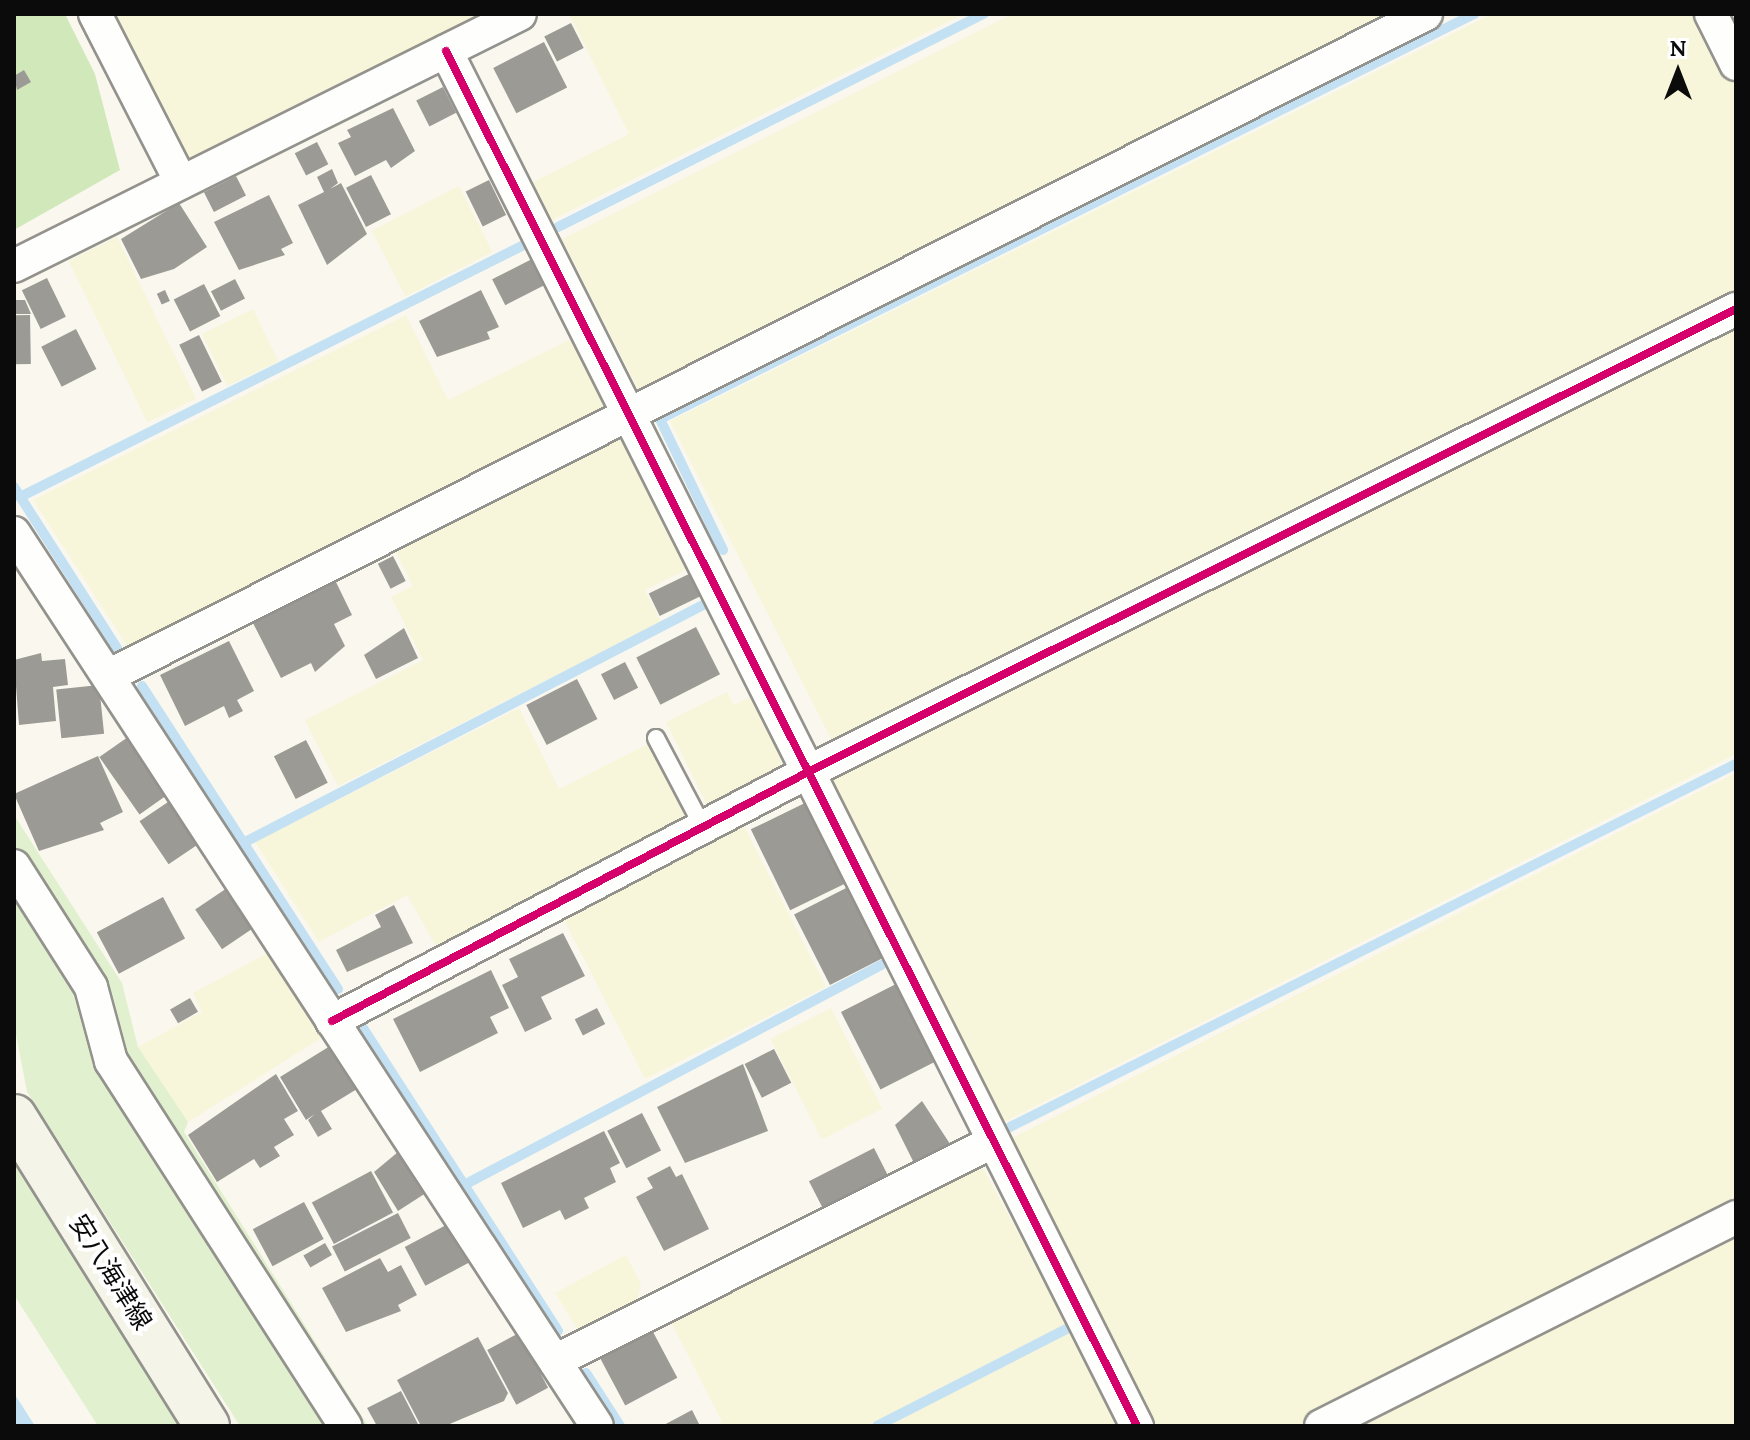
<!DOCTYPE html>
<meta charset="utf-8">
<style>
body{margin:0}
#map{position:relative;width:1750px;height:1440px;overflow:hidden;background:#faf8ee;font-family:Lora,"Noto Sans JP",serif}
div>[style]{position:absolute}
.farmland>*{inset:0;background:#f7f5da;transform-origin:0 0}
.green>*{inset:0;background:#e1f0ce}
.forest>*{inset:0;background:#d1e8bb}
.water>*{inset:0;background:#c4e1f4}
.stream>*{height:10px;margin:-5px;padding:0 5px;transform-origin:5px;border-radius:5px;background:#c4e1f4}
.building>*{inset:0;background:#9c9a94;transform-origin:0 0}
.roads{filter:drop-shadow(2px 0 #93928d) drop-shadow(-2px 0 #93928d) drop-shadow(0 2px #93928d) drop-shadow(0 -2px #93928d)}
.lane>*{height:16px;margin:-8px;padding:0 8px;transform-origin:8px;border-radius:8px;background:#fefefc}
.street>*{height:32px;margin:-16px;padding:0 16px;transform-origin:16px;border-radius:16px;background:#fefefc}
.secondary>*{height:44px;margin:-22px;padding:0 22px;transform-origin:22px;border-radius:22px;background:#f4f4e8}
.cycleway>*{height:8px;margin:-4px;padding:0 4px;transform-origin:4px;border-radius:4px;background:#d6006c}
span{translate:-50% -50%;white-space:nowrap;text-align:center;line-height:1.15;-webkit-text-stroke:8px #fff;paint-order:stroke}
.street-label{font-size:26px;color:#0b0b0b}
.frame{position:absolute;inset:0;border:16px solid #0b0b0b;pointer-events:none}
.north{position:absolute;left:1638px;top:32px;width:80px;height:80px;-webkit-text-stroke:6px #fff;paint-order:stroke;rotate:0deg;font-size:22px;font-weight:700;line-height:32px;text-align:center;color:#0b0b0b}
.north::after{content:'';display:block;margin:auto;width:28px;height:36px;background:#0b0b0b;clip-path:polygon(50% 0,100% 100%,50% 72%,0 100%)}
</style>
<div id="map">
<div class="farmland">
<div style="clip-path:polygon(108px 14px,490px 14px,195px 162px,179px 156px)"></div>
<div style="clip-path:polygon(569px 14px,964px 14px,552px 220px,533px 182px,629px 134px)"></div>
<div style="clip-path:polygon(1012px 14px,1408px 14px,652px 393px,638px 389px,562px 239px)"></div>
<div style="clip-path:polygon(1492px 14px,1702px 14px,1736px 80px,1736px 300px,836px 749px,670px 421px)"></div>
<div style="left:459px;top:186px;width:74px;height:98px;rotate:63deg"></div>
<div style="left:117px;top:237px;width:180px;height:54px;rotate:64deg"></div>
<div style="left:253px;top:309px;width:58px;height:57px;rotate:64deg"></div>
<div style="clip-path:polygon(406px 315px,448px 400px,575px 337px,609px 399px,608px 411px,130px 650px,33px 500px)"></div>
<div style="clip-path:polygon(1736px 320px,1736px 754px,1002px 1123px,832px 781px,836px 769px)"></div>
<div style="clip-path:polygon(617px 439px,629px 443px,692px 567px,645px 590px,661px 622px,338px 786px,305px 720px,423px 660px,391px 597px,413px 586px,396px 552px)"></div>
<div style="clip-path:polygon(727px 692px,734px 705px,754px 695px,785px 770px,710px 811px,666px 722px)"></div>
<div style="clip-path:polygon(519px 708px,559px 789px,650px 743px,686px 807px,683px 823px,437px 948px,407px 895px,319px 942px,255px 842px)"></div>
<div style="clip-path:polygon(1736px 773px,1736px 1206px,1299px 1426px,1153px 1426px,1010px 1139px)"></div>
<div style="left:742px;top:822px;width:185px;height:203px;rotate:63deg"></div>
<div style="clip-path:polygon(273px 950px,326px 1035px,188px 1122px,138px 1047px,202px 1012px,193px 993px)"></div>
<div style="left:831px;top:1008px;width:113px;height:68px;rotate:63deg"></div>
<div style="clip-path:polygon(980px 1163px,1068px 1323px,866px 1426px,716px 1426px,722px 1422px,669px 1318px)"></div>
<div style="clip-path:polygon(1736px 1228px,1736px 1426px,1342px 1426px)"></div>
<div style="clip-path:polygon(626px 1255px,641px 1284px,637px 1303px,579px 1331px,555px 1293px)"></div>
<div style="clip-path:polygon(1073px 1329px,1121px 1426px,887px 1426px)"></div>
</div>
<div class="green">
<div style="clip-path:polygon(14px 815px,122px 983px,138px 1047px,188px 1122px,184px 1132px,368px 1426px,357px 1426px,116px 1047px,100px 982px,14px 847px)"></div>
<div style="clip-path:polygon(14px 882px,334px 1426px,240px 1426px,27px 1092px,14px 1024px)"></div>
<div style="clip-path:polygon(14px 1150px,186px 1426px,98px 1426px,14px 1295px)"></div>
</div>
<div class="forest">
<div style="clip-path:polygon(14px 14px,65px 14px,95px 74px,120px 170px,14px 230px)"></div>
</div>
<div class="water">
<div style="clip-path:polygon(14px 1393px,35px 1426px,14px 1426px)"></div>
</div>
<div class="stream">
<div style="left:558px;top:227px;width:476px;rotate:-26.6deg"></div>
<div style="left:14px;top:487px;width:191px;rotate:57.4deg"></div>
<div style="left:20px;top:497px;width:566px;rotate:-26.57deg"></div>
<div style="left:723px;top:550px;width:145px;rotate:-115.7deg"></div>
<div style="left:660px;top:419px;width:909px;rotate:-26.45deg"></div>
<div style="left:142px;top:686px;width:361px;rotate:57.1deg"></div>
<div style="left:243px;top:843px;width:525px;rotate:-27.35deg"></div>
<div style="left:363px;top:1028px;width:360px;rotate:57.2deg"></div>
<div style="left:1010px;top:1127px;width:812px;rotate:-26.57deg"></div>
<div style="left:464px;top:1185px;width:472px;rotate:-27.8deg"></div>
<div style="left:586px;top:1373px;width:63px;rotate:57.3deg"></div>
<div style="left:877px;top:1426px;width:221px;rotate:-27.1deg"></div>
<div style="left:1074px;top:1325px;width:9px;rotate:-122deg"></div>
</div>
<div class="building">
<div style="left:571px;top:23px;width:28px;height:30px;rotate:63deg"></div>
<div style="left:544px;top:42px;width:51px;height:57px;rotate:63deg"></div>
<div style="clip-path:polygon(24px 70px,31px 82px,17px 90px,14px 76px)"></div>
<div style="left:443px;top:87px;width:29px;height:30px;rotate:63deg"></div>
<div style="clip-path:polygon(393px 108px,415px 151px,391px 168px,386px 160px,355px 176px,338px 143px,351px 137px,347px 130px)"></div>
<div style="left:317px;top:142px;width:25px;height:25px;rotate:63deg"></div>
<div style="clip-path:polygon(332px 169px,338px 183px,330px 189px,341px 183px,367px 234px,327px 265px,298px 205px,324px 192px,317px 177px)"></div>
<div style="left:371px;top:175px;width:44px;height:28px;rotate:63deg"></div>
<div style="left:236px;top:176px;width:22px;height:36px;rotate:63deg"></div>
<div style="left:489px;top:180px;width:39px;height:26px;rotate:64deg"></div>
<div style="clip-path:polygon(269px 195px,293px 243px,281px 249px,285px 255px,239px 270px,214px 222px)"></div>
<div style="clip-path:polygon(179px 203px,207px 247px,174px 269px,141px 279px,121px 239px)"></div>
<div style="left:534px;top:258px;width:29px;height:47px;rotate:63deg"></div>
<div style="left:47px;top:278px;width:43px;height:28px;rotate:64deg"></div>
<div style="left:235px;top:279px;width:22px;height:27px;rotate:63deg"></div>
<div style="left:204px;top:284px;width:36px;height:34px;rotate:63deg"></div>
<div style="left:165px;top:290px;width:12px;height:9px;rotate:66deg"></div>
<div style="clip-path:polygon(481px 290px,499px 327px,487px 332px,490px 339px,437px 357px,419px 321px)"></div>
<div style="clip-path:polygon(14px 300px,25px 300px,31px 314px,14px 314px)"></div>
<div style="left:30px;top:315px;width:49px;height:16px;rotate:89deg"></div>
<div style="left:76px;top:329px;width:45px;height:39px;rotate:63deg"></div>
<div style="left:199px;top:335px;width:52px;height:22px;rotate:64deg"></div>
<div style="left:393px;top:556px;width:28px;height:17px;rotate:63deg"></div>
<div style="left:691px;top:573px;width:25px;height:47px;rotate:64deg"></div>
<div style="clip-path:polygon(336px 582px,352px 615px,334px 624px,345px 646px,315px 672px,311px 663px,281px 678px,253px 623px)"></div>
<div style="left:696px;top:627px;width:53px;height:67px;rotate:63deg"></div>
<div style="clip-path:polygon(404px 628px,418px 658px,376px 679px,364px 655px)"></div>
<div style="clip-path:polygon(229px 641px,254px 691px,237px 700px,243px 711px,229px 718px,224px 706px,185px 726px,160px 675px)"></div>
<div style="clip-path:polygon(41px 653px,42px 661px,65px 659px,68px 685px,53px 687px,56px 721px,19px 725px,14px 660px)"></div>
<div style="left:625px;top:662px;width:29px;height:27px;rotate:63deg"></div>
<div style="left:577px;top:679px;width:45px;height:57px;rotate:63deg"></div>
<div style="left:99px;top:685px;width:49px;height:43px;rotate:84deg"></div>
<div style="left:128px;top:737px;width:70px;height:35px;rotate:55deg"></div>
<div style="left:306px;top:740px;width:48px;height:36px;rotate:63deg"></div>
<div style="clip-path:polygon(98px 756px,123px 812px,100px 823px,104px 830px,39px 851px,14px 794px)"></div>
<div style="left:171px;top:800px;width:52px;height:38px;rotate:56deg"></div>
<div style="left:811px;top:800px;width:90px;height:67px;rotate:64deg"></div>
<div style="left:852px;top:885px;width:79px;height:65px;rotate:63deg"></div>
<div style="left:230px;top:886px;width:48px;height:42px;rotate:56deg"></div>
<div style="left:163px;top:897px;width:47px;height:75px;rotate:62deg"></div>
<div style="clip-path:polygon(394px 905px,413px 943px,347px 972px,336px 950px,381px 927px,375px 915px)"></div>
<div style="clip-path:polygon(563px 933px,585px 976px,541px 997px,552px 1019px,525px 1032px,502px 985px,518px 977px,509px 959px)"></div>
<div style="clip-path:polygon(491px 970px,509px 1008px,490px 1017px,498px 1033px,420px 1072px,393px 1019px)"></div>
<div style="left:898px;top:983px;width:87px;height:64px;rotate:63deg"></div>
<div style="left:190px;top:998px;width:16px;height:23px;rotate:60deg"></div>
<div style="left:597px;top:1008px;width:18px;height:25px;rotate:63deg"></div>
<div style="clip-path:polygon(330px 1046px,357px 1089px,321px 1111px,332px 1129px,318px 1137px,308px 1120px,315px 1114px,306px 1120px,280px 1077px)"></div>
<div style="left:774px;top:1049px;width:38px;height:33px;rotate:63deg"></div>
<div style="clip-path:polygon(743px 1064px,768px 1131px,685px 1163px,657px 1107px)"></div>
<div style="clip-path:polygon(276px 1074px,298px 1111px,284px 1119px,294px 1135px,274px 1147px,280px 1156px,260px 1168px,254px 1159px,217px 1182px,188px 1135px)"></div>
<div style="clip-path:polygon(922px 1101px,952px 1147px,915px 1165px,895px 1125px)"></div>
<div style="left:642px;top:1113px;width:42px;height:39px;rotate:63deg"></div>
<div style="clip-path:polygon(604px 1131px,620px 1163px,610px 1168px,616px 1182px,584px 1198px,589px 1208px,565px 1220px,560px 1210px,523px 1228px,501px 1183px)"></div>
<div style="left:874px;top:1148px;width:33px;height:73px;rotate:63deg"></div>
<div style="clip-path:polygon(398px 1152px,429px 1191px,398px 1211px,374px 1172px)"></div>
<div style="clip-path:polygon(670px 1166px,676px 1177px,682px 1174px,709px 1229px,664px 1251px,636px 1197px,653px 1188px,647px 1178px)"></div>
<div style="left:371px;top:1171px;width:47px;height:67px;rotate:62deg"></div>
<div style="left:304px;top:1202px;width:42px;height:58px;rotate:62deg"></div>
<div style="left:398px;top:1213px;width:28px;height:74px;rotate:63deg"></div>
<div style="left:448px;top:1224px;width:44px;height:49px;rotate:62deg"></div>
<div style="left:325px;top:1243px;width:14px;height:25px;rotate:60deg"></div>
<div style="clip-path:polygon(380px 1258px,388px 1272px,401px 1265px,417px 1295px,398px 1305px,401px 1311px,346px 1332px,322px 1288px)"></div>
<div style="left:652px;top:1330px;width:54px;height:59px;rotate:62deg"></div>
<div style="left:519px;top:1333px;width:62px;height:36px;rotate:62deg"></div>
<div style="clip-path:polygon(478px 1337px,508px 1393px,504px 1401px,445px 1426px,421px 1426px,397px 1380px)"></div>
<div style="clip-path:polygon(401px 1391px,419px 1426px,377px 1426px,367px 1408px)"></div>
<div style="clip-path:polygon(692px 1410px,700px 1426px,662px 1426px)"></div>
</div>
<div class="roads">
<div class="lane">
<div style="left:656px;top:738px;width:101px;rotate:62.2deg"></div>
</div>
<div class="street">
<div style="left:95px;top:14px;width:189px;rotate:62.9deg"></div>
<div style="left:1711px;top:14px;width:56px;rotate:63.4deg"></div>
<div style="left:446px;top:51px;width:1539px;rotate:63.32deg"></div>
<div style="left:14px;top:266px;width:565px;rotate:-26.47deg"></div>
<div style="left:14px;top:533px;width:1066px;rotate:56.86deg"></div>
<div style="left:108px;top:676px;width:1475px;rotate:-26.67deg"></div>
<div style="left:14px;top:866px;width:143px;rotate:57.5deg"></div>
<div style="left:91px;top:987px;width:77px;rotate:74.9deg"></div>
<div style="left:111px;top:1061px;width:434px;rotate:57.3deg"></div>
<div style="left:332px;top:1021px;width:539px;rotate:-27.61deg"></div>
<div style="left:810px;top:771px;width:1035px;rotate:-26.52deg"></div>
<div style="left:555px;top:1361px;width:489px;rotate:-26.6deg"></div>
<div style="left:1321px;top:1426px;width:465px;rotate:-26.7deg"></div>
</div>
<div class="secondary">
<div style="left:14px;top:1117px;width:364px;rotate:58deg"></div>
</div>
</div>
<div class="cycleway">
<div style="left:446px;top:51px;width:1539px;rotate:63.32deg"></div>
<div style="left:332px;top:1021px;width:539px;rotate:-27.61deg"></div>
<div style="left:810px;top:771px;width:1035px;rotate:-26.52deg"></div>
</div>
<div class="street-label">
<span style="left:111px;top:1272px;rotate:58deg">安八海津線</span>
</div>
<div class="frame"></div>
<div class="north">N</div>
</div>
